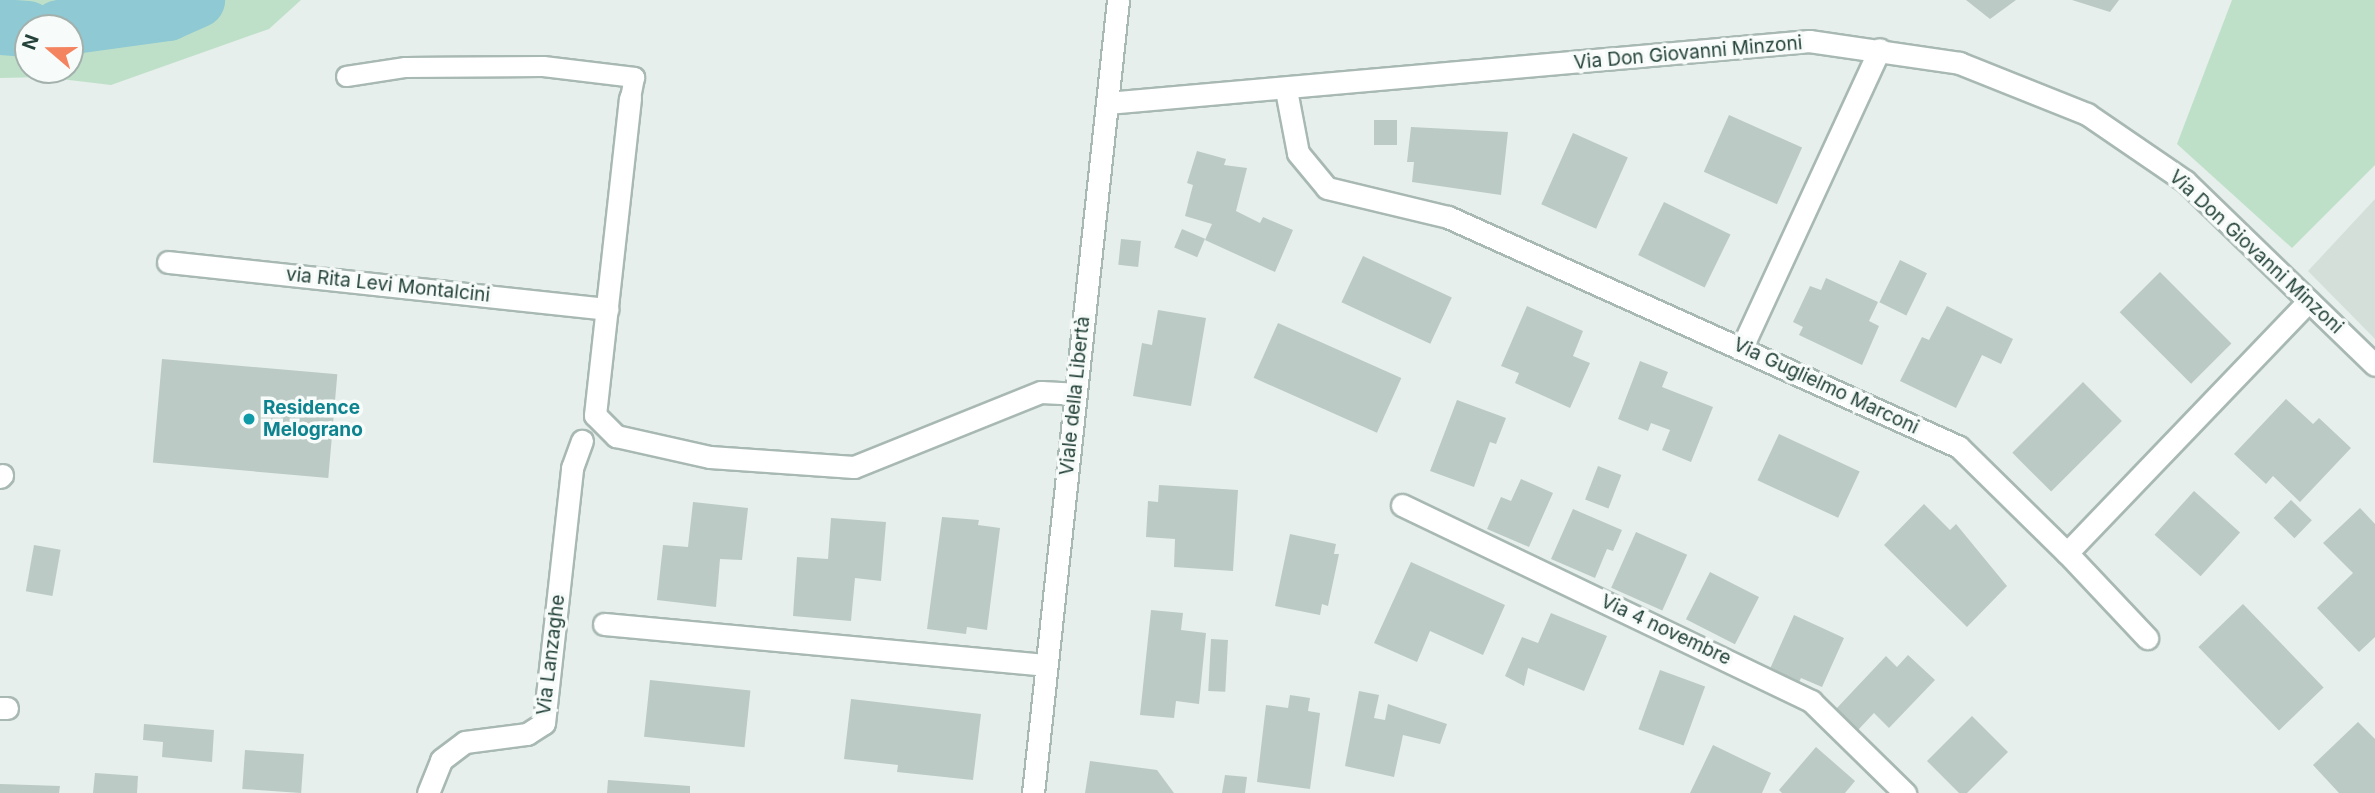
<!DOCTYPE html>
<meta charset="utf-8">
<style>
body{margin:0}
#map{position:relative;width:2375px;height:793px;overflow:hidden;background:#e6efeb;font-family:Inter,sans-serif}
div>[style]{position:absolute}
.built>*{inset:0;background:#d4dfda}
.green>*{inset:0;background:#bfe0c8}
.river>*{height:56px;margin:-28px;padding:0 28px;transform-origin:28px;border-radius:28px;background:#8ec9d4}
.building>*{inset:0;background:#bbcac4;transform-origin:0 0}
.roads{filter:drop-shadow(2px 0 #a8b8b2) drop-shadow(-2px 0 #a8b8b2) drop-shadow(0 2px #a8b8b2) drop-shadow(0 -2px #a8b8b2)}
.service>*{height:19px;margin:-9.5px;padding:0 9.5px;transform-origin:9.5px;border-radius:9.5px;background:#fff}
.minor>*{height:21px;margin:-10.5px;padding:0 10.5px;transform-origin:10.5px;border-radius:10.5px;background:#fff}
.tertiary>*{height:21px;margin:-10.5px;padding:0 10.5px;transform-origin:10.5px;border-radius:10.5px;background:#fff}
.dots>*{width:19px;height:19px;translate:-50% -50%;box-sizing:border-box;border:4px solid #f7fbf9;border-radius:50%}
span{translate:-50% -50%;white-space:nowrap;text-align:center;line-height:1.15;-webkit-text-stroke:7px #f7fbf9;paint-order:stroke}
.street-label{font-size:19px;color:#24423a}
.culture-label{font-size:19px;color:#0d838f;font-weight:700}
.left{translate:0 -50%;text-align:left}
.north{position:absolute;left:14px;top:14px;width:70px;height:70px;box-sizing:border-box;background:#f7fbf9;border:2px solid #a3b1ad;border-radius:50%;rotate:290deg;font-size:19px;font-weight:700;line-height:28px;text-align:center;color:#24423a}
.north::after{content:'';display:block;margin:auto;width:24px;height:32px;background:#f4845f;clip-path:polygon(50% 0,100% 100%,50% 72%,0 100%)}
</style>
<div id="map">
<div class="built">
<div style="clip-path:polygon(2375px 199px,2375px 339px,2308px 271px)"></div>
</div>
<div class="green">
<div style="clip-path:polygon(evenodd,0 0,301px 0,269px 29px,111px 85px,44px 77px,0 78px,0 0,28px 28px,70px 28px,70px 70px,28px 70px,28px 28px)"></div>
<div style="clip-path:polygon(2232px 0,2375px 0,2375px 165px,2292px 248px,2177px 144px)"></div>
</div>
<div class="river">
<div style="left:0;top:27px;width:28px;rotate:4deg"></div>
<div style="left:59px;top:28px;width:110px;rotate:-7.8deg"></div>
<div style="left:168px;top:13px;width:32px;rotate:-24deg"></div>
</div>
<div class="building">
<div style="clip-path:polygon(1966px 0,2016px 0,1990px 19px)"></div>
<div style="clip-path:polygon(2072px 0,2119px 0,2110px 12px)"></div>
<div style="left:1729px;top:115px;width:80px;height:62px;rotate:24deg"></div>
<div style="left:1374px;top:120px;width:23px;height:25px"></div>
<div style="clip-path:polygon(1411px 127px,1508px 132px,1501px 195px,1412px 182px,1414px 162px,1407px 162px)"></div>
<div style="left:1573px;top:133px;width:60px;height:78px;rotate:24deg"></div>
<div style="clip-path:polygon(1197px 151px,1226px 159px,1224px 165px,1247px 168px,1236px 211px,1260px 223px,1263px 217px,1293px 230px,1275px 272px,1205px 240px,1212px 224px,1185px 216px,1193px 185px,1187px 183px)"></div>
<div style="left:1664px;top:202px;width:74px;height:59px;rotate:26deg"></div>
<div style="left:1182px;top:229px;width:25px;height:20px;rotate:23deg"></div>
<div style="left:1121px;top:239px;width:20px;height:26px;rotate:6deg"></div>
<div style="left:1363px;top:256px;width:98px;height:51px;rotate:25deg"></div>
<div style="left:1900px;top:260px;width:30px;height:47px;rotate:26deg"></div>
<div style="left:2160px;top:272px;width:101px;height:57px;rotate:45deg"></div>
<div style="clip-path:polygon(1826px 278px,1878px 302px,1869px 321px,1879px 326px,1862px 365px,1799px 335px,1803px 327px,1793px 322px,1810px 286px,1821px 290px)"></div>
<div style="clip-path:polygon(1527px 306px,1583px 331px,1573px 356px,1590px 363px,1570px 408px,1515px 383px,1519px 373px,1501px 366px)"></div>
<div style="clip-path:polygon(1947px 306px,2013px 339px,2001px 364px,1982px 355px,1956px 408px,1900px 381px,1922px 337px,1929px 340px)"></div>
<div style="clip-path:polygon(1158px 310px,1206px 318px,1191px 406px,1133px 396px,1142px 343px,1152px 345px)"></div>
<div style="left:1278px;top:323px;width:135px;height:60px;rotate:24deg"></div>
<div style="left:162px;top:359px;width:176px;height:104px;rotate:5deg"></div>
<div style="clip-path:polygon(1640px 361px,1668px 372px,1662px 387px,1713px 407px,1691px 462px,1662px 450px,1670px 430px,1651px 423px,1648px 431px,1618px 419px)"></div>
<div style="left:2083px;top:382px;width:55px;height:100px;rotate:45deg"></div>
<div style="clip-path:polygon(2286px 399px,2313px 424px,2319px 418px,2351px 448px,2300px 502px,2273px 476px,2266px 484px,2234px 454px)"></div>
<div style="clip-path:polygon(1457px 400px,1506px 418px,1496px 444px,1490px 442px,1474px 487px,1430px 471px)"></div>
<div style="left:1779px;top:434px;width:89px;height:51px;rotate:25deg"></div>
<div style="left:1598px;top:466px;width:25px;height:36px;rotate:21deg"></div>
<div style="clip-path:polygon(1521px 479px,1553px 493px,1529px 547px,1487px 529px,1501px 497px,1511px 501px)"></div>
<div style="clip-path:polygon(1159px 485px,1238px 490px,1233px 571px,1174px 567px,1175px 539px,1146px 537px,1148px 501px,1158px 502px)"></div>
<div style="left:2194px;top:491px;width:62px;height:59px;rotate:42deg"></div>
<div style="left:2291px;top:500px;width:29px;height:25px;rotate:44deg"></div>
<div style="clip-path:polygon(693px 502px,748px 508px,742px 560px,720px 559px,716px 607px,657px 600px,663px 545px,688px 547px)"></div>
<div style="clip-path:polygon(1924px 504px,1950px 530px,1956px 524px,2007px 586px,1967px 627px,1884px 545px)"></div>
<div style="clip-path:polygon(2360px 508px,2375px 524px,2375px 637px,2359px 652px,2317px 608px,2353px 573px,2323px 543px)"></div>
<div style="clip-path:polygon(1573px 509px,1622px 530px,1613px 551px,1607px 549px,1595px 578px,1551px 559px)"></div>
<div style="clip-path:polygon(942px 517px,979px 520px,978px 525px,1000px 528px,987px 630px,967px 627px,966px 634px,927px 629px)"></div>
<div style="clip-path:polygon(831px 518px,886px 522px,881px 581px,855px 578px,851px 621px,793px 616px,797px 557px,828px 559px)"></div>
<div style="left:1636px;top:532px;width:56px;height:61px;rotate:24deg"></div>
<div style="clip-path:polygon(1290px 534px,1336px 544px,1334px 554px,1339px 554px,1328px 606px,1322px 604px,1320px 615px,1275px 606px)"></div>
<div style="left:34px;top:545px;width:27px;height:47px;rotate:10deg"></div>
<div style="clip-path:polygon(1411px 562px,1505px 605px,1483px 655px,1430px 631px,1417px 662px,1374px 643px)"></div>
<div style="left:1710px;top:572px;width:55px;height:53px;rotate:27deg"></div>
<div style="left:2243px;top:604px;width:116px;height:62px;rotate:46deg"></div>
<div style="clip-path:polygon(1151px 610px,1183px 613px,1181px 630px,1206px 633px,1199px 704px,1176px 701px,1174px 718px,1140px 715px)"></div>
<div style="clip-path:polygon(1551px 613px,1607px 636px,1584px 691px,1528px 668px,1524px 686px,1505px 676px,1522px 637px,1538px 643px)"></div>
<div style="clip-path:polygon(1794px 615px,1844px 638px,1822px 687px,1801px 678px,1798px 684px,1769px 671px)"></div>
<div style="left:1211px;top:639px;width:17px;height:52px;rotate:3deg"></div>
<div style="clip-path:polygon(1908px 655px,1935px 680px,1889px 728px,1874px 713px,1858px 730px,1836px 709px,1886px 656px,1897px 667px)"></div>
<div style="left:1660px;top:670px;width:48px;height:63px;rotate:20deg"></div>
<div style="left:650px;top:680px;width:101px;height:57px;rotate:6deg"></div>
<div style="clip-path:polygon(1359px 691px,1379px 695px,1374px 718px,1385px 720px,1388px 704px,1447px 724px,1440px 744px,1403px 735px,1394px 777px,1345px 766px)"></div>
<div style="clip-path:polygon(1290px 695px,1310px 698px,1308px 711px,1320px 713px,1310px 789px,1257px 782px,1266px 705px,1288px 708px)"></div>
<div style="clip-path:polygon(851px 699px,981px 714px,973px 780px,897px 772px,898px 765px,844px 759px)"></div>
<div style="clip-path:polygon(1972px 716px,2008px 752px,1967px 793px,1959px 793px,1927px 761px)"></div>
<div style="clip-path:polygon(2358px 722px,2375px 739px,2375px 793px,2339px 793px,2313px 765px)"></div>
<div style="clip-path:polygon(144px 724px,214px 730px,212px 762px,162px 757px,163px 742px,143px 740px)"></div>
<div style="clip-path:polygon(1713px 745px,1771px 773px,1762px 793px,1690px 793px)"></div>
<div style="clip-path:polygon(1816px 747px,1855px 781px,1845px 793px,1782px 793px,1779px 790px)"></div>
<div style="left:245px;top:750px;width:59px;height:39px;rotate:4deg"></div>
<div style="clip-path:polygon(1090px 761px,1157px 770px,1174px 793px,1085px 793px)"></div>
<div style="clip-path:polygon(95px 773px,138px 776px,137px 793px,93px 793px)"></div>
<div style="clip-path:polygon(1225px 775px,1247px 777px,1245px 793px,1222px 793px)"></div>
<div style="clip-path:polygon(608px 780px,690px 786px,690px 793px,607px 793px)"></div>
<div style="clip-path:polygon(0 784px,60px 786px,59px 793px,0 793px)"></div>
</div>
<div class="roads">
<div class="service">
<div style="left:346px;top:76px;width:60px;rotate:-8.7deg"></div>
<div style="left:405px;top:67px;width:138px;rotate:-0.4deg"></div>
<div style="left:543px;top:66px;width:92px;rotate:6.9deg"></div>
<div style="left:634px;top:77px;width:21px;rotate:101deg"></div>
</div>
<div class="minor">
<div style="left:1286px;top:90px;width:64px;rotate:79.2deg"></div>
<div style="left:1298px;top:153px;width:45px;rotate:50.4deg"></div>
<div style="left:1327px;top:188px;width:124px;rotate:13.5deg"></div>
<div style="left:1448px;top:217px;width:560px;rotate:24.23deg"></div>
<div style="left:1959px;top:447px;width:151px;rotate:44.5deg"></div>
<div style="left:2067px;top:553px;width:349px;rotate:-46.2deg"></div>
<div style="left:630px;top:98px;width:319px;rotate:96.3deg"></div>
<div style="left:595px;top:415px;width:30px;rotate:45deg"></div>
<div style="left:616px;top:436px;width:96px;rotate:12.6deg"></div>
<div style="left:710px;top:457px;width:144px;rotate:4deg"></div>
<div style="left:854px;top:467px;width:201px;rotate:-21.9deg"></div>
<div style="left:1041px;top:392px;width:34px;rotate:3deg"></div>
<div style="left:1107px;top:103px;width:705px;rotate:-5.05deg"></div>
<div style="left:1809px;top:41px;width:152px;rotate:8.3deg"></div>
<div style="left:1959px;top:63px;width:138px;rotate:21.7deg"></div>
<div style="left:2087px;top:114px;width:119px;rotate:34.4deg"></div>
<div style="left:2185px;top:181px;width:264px;rotate:44.1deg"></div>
<div style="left:168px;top:262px;width:442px;rotate:6.1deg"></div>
<div style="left:1742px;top:347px;width:328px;rotate:-65.2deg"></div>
<div style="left:0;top:477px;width:3px;rotate:-45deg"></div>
<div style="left:1402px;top:505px;width:454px;rotate:25.6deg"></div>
<div style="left:1811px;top:701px;width:132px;rotate:44.4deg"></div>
<div style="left:2067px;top:553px;width:117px;rotate:46.7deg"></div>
<div style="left:604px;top:624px;width:443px;rotate:5.3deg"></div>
<div style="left:0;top:708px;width:7px"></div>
<div style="left:428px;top:793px;width:35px;rotate:-68deg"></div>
<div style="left:441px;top:760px;width:30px;rotate:-37deg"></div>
<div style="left:465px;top:742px;width:63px;rotate:-7.4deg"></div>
<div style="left:527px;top:734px;width:20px;rotate:-33deg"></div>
<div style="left:544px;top:723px;width:257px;rotate:-83.7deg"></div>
<div style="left:572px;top:468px;width:29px;rotate:-70deg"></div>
</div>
<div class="tertiary">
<div style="left:1033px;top:793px;width:798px;rotate:-83.88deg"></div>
</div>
</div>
<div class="dots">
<div style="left:249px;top:419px;background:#0f9aa8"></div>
</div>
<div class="street-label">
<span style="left:1688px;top:53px;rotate:-5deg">Via Don Giovanni Minzoni</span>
<span style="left:2256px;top:252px;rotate:43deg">Via Don Giovanni Minzoni</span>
<span style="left:388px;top:285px;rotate:6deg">via Rita Levi Montalcini</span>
<span style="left:1826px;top:386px;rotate:25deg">Via Guglielmo Marconi</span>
<span style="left:1075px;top:396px;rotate:-84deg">Viale della Libertà</span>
<span style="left:1666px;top:630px;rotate:25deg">Via 4 novembre</span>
<span style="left:551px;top:655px;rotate:-83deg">Via Lanzaghe</span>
</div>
<div class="culture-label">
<span class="left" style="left:263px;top:419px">Residence<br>Melograno</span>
</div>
<div class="north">N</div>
</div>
